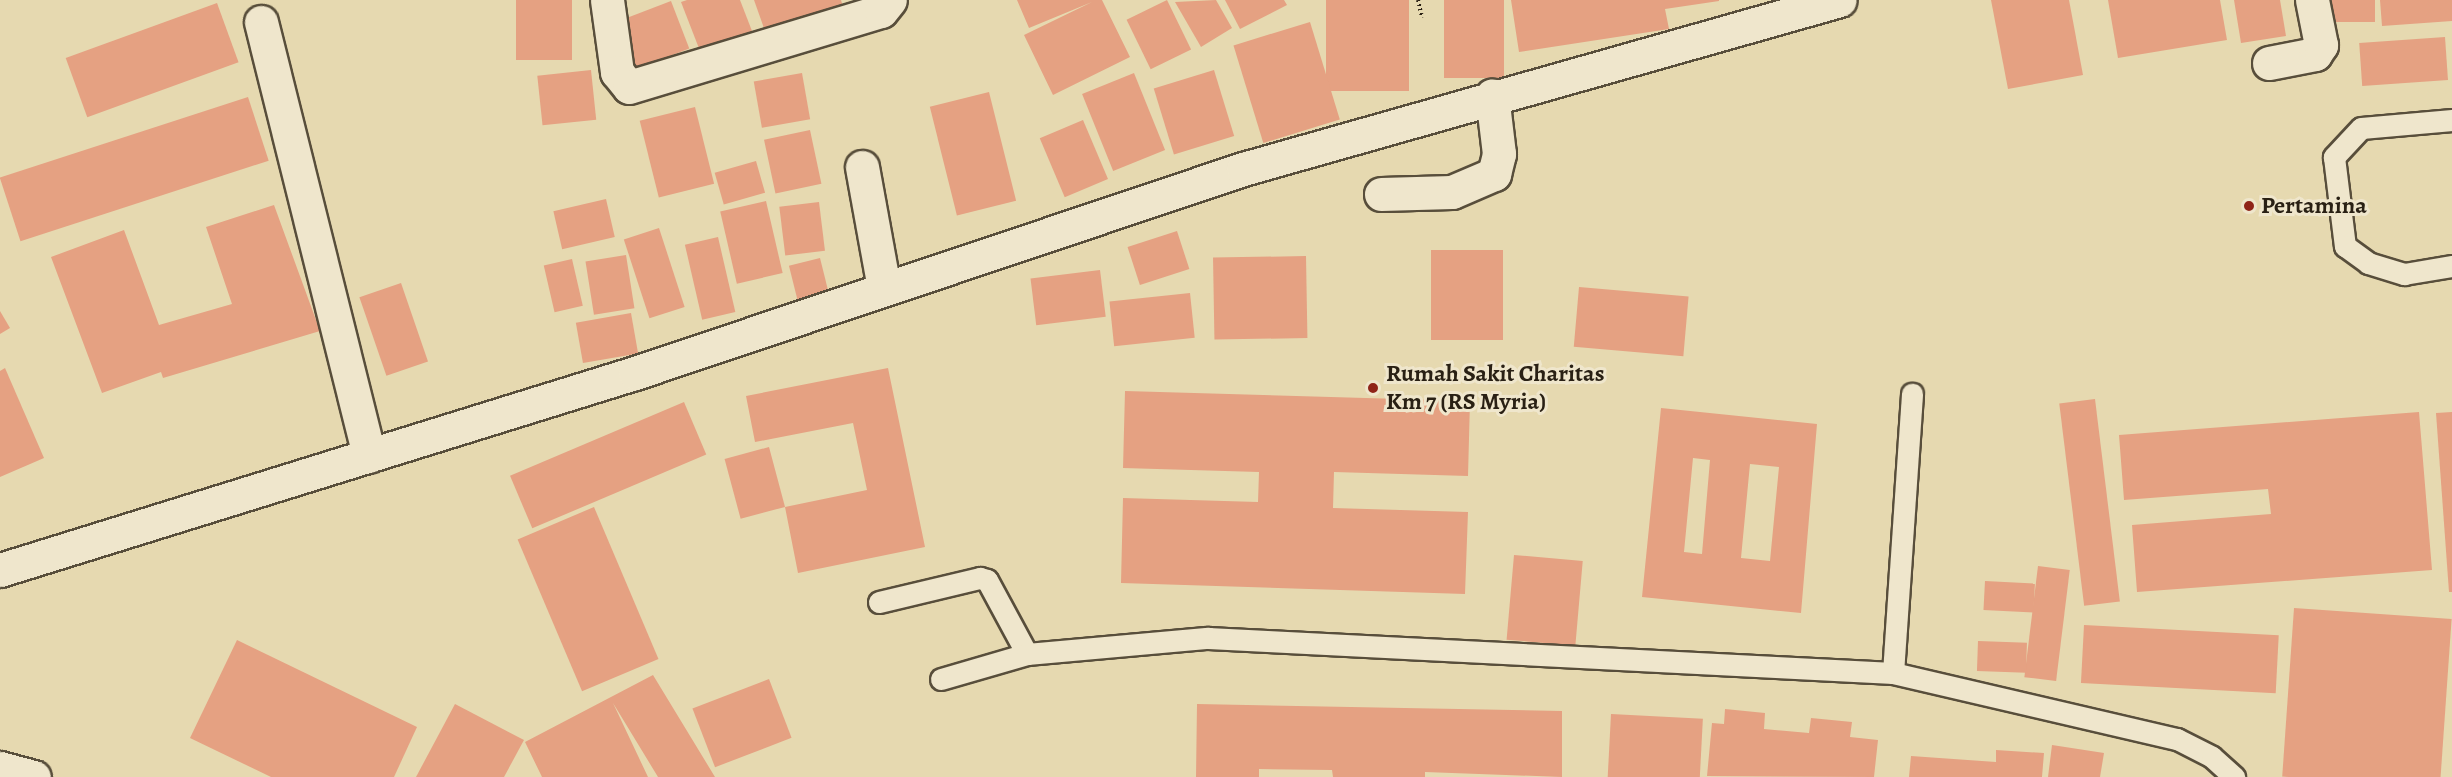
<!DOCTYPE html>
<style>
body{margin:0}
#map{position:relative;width:2452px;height:777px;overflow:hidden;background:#e6d9b0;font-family:Alegreya,serif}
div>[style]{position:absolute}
.building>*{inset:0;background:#e5a182;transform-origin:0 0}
.path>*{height:4px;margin-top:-2px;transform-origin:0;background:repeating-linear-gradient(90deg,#292014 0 1.5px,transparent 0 4.5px)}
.roads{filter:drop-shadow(2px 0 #584e3b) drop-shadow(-2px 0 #584e3b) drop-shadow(0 2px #584e3b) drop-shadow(0 -2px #584e3b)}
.lane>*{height:21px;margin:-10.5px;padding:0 10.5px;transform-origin:10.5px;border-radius:10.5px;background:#efe6cc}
.street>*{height:33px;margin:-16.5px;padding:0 16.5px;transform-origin:16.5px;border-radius:16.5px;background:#efe6cc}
.dots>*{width:16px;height:16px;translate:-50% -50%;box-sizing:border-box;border:3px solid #efe6cc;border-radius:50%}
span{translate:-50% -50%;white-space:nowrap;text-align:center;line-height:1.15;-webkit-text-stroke:6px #efe6cc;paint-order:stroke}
.poi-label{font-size:24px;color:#292014;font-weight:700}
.left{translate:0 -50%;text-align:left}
</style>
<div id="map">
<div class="building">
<div style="left:516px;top:0;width:56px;height:60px"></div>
<div style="clip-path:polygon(687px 0,740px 0,752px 31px,700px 51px,681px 2px)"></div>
<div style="clip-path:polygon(754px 0,841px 0,843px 7px,766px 34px)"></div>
<div style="clip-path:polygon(1017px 0,1102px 0,1130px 57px,1053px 95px,1024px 35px,1092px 2px,1029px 28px)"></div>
<div style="left:1167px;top:0;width:55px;height:45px;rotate:64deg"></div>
<div style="clip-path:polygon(1216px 0,1232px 28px,1201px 47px,1175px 2px)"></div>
<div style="clip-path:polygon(1225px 0,1284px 0,1287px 5px,1240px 29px)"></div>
<div style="left:1326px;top:0;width:83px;height:91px"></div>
<div style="left:1444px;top:0;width:60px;height:78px"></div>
<div style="clip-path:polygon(1511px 0,1719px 0,1719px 1px,1665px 9px,1669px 29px,1519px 52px)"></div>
<div style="clip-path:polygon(1991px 0,2069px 0,2083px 75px,2008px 89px)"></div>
<div style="clip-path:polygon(2108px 0,2220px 0,2227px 40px,2118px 58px)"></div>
<div style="clip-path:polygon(2234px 0,2280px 0,2286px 36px,2241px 43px)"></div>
<div style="left:2317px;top:0;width:58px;height:22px"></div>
<div style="clip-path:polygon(2380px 0,2452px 0,2452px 21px,2382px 26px)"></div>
<div style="left:671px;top:1px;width:51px;height:58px;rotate:69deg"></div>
<div style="left:217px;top:3px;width:63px;height:161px;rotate:70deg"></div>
<div style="left:1310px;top:22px;width:102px;height:80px;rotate:73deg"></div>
<div style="left:2445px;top:37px;width:43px;height:86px;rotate:86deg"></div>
<div style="left:591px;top:70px;width:50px;height:54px;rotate:84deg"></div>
<div style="left:1214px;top:70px;width:69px;height:63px;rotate:73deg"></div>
<div style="left:802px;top:73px;width:47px;height:49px;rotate:80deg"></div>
<div style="left:1134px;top:73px;width:83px;height:56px;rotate:68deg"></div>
<div style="left:989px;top:92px;width:112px;height:61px;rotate:76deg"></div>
<div style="left:248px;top:97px;width:67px;height:261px;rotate:72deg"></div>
<div style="left:695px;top:107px;width:79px;height:57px;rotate:76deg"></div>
<div style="left:1083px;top:120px;width:64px;height:47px;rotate:67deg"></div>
<div style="left:810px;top:130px;width:55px;height:47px;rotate:78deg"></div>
<div style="left:756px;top:161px;width:33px;height:43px;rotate:74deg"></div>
<div style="left:606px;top:199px;width:39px;height:54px;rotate:77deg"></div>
<div style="left:766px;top:201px;width:74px;height:47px;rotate:77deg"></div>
<div style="left:819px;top:202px;width:49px;height:40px;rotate:83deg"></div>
<div style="clip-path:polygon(274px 205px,320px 331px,163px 378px,161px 372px,102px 393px,51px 257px,124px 230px,159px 325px,232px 304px,206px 227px)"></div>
<div style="left:659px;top:228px;width:83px;height:37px;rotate:72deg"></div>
<div style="left:1177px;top:231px;width:40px;height:52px;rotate:72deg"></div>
<div style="left:718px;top:237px;width:77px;height:34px;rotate:77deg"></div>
<div style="left:1431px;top:250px;width:72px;height:90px"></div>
<div style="left:626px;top:255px;width:54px;height:41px;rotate:81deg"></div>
<div style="left:1306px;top:256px;width:82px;height:93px;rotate:89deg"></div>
<div style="left:820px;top:258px;width:36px;height:32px;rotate:76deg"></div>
<div style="left:572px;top:259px;width:48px;height:29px;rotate:77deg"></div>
<div style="left:1100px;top:270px;width:47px;height:70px;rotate:83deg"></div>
<div style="left:401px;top:283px;width:83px;height:44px;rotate:71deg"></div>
<div style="left:1579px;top:287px;width:110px;height:60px;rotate:5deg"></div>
<div style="left:1190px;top:293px;width:45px;height:81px;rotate:84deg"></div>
<div style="clip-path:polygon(0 311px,10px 328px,0 334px)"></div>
<div style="left:631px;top:313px;width:41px;height:56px;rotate:80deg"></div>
<div style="clip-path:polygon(5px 368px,44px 458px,0 477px,0 371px)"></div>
<div style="clip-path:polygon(888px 368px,925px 547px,798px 573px,785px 507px,867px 490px,853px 423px,755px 442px,746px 396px)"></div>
<div style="clip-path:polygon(1125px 391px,1470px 401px,1468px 476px,1334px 472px,1333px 508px,1468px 512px,1465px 594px,1121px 583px,1123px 498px,1258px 502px,1259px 472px,1123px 468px)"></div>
<div style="left:2095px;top:399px;width:204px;height:36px;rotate:83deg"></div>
<div style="left:684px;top:402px;width:57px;height:189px;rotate:67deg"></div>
<div style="clip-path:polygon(evenodd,1661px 408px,1817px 424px,1801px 613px,1642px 597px,1661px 408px,1693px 458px,1710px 460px,1702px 554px,1684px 552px,1693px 458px,1661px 408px,1750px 464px,1779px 467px,1770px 561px,1741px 558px,1750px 464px)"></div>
<div style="clip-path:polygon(2419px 412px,2432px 570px,2137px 592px,2132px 525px,2271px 514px,2268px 489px,2124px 500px,2119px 435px)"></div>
<div style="clip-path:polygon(2452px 412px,2452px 592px,2449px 592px,2436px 413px)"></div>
<div style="left:769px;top:447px;width:62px;height:46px;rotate:75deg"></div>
<div style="left:594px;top:507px;width:165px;height:83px;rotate:67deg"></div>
<div style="left:1514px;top:555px;width:69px;height:85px;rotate:5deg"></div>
<div style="left:2038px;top:566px;width:32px;height:112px;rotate:7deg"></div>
<div style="left:1985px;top:581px;width:50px;height:29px;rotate:3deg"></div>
<div style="left:2294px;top:608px;width:158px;height:169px;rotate:4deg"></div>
<div style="left:2084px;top:625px;width:195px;height:58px;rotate:3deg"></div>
<div style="clip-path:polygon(237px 640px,417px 727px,394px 777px,271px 777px,190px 738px)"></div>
<div style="left:1978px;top:641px;width:49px;height:30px;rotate:2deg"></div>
<div style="clip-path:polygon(653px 675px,715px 777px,658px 777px,613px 703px,648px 777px,542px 777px,525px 742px)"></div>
<div style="left:769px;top:679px;width:63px;height:82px;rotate:69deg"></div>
<div style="clip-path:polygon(455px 704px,524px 740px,504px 777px,416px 777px)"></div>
<div style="clip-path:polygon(1197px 704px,1562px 711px,1562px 777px,1425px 772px,1425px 777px,1333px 777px,1332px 770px,1259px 769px,1259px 777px,1196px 777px)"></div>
<div style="clip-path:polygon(1725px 709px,1765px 713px,1764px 729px,1809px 733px,1811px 718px,1852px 722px,1850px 737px,1878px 740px,1874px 777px,1707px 776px,1712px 723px,1724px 724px)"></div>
<div style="left:1611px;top:714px;width:92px;height:63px;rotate:3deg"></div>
<div style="clip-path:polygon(2052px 745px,2104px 753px,2100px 777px,2048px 777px)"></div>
<div style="clip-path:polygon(1996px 750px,2044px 753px,2042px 777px,1909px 777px,1911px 756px,1996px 762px)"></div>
</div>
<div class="path">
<div style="left:1418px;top:0;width:18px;rotate:77deg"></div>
</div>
<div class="roads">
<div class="lane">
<div style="left:2452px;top:120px;width:91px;rotate:175deg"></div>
<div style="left:2361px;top:128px;width:40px;rotate:133deg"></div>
<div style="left:2334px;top:157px;width:90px;rotate:83deg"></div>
<div style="left:2345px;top:246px;width:29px;rotate:36deg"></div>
<div style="left:2368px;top:263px;width:38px;rotate:17deg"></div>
<div style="left:2404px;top:274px;width:49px;rotate:-9.5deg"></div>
<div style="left:879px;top:602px;width:104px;rotate:-13.4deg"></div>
<div style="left:980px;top:578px;width:7px;rotate:16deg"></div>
<div style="left:987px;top:580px;width:84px;rotate:61.6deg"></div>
<div style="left:1893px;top:673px;width:280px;rotate:-86.1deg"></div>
<div style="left:941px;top:679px;width:90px;rotate:-16.2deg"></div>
<div style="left:1027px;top:654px;width:182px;rotate:-5.1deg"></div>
<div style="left:1208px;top:638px;width:686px;rotate:2.92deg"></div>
<div style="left:1893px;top:673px;width:292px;rotate:13.1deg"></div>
<div style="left:2177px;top:739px;width:39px;rotate:27deg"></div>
<div style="left:2212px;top:757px;width:30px;rotate:42deg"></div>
</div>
<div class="street">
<div style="left:607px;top:0;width:73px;rotate:82.1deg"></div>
<div style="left:617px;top:72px;width:19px;rotate:51deg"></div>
<div style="left:629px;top:87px;width:263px;rotate:-16.8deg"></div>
<div style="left:881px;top:11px;width:14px;rotate:-51deg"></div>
<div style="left:261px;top:22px;width:447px;rotate:76deg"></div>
<div style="left:2269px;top:63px;width:47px;rotate:-11.1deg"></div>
<div style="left:2315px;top:54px;width:11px;rotate:-56deg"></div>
<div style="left:2321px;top:45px;width:46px;rotate:-101.3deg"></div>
<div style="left:862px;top:167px;width:123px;rotate:79.7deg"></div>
<div style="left:1381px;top:194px;width:71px;rotate:-1.6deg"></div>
<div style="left:1452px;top:192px;width:46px;rotate:-23.2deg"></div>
<div style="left:1494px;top:174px;width:21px;rotate:-76deg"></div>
<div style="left:1499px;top:154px;width:59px;rotate:-96.8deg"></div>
<div style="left:0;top:570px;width:665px;rotate:-17.24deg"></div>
<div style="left:635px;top:373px;width:641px;rotate:-18.55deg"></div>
<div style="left:1243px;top:169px;width:620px;rotate:-15.81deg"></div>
<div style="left:0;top:768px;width:35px;rotate:15deg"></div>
</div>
</div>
<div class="dots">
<div style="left:2249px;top:206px;background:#8f2418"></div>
<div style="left:1373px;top:388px;background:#8f2418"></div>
</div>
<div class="poi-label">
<span class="left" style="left:2261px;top:206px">Pertamina</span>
<span class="left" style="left:1386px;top:388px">Rumah Sakit Charitas<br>Km 7 (RS Myria)</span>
</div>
</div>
